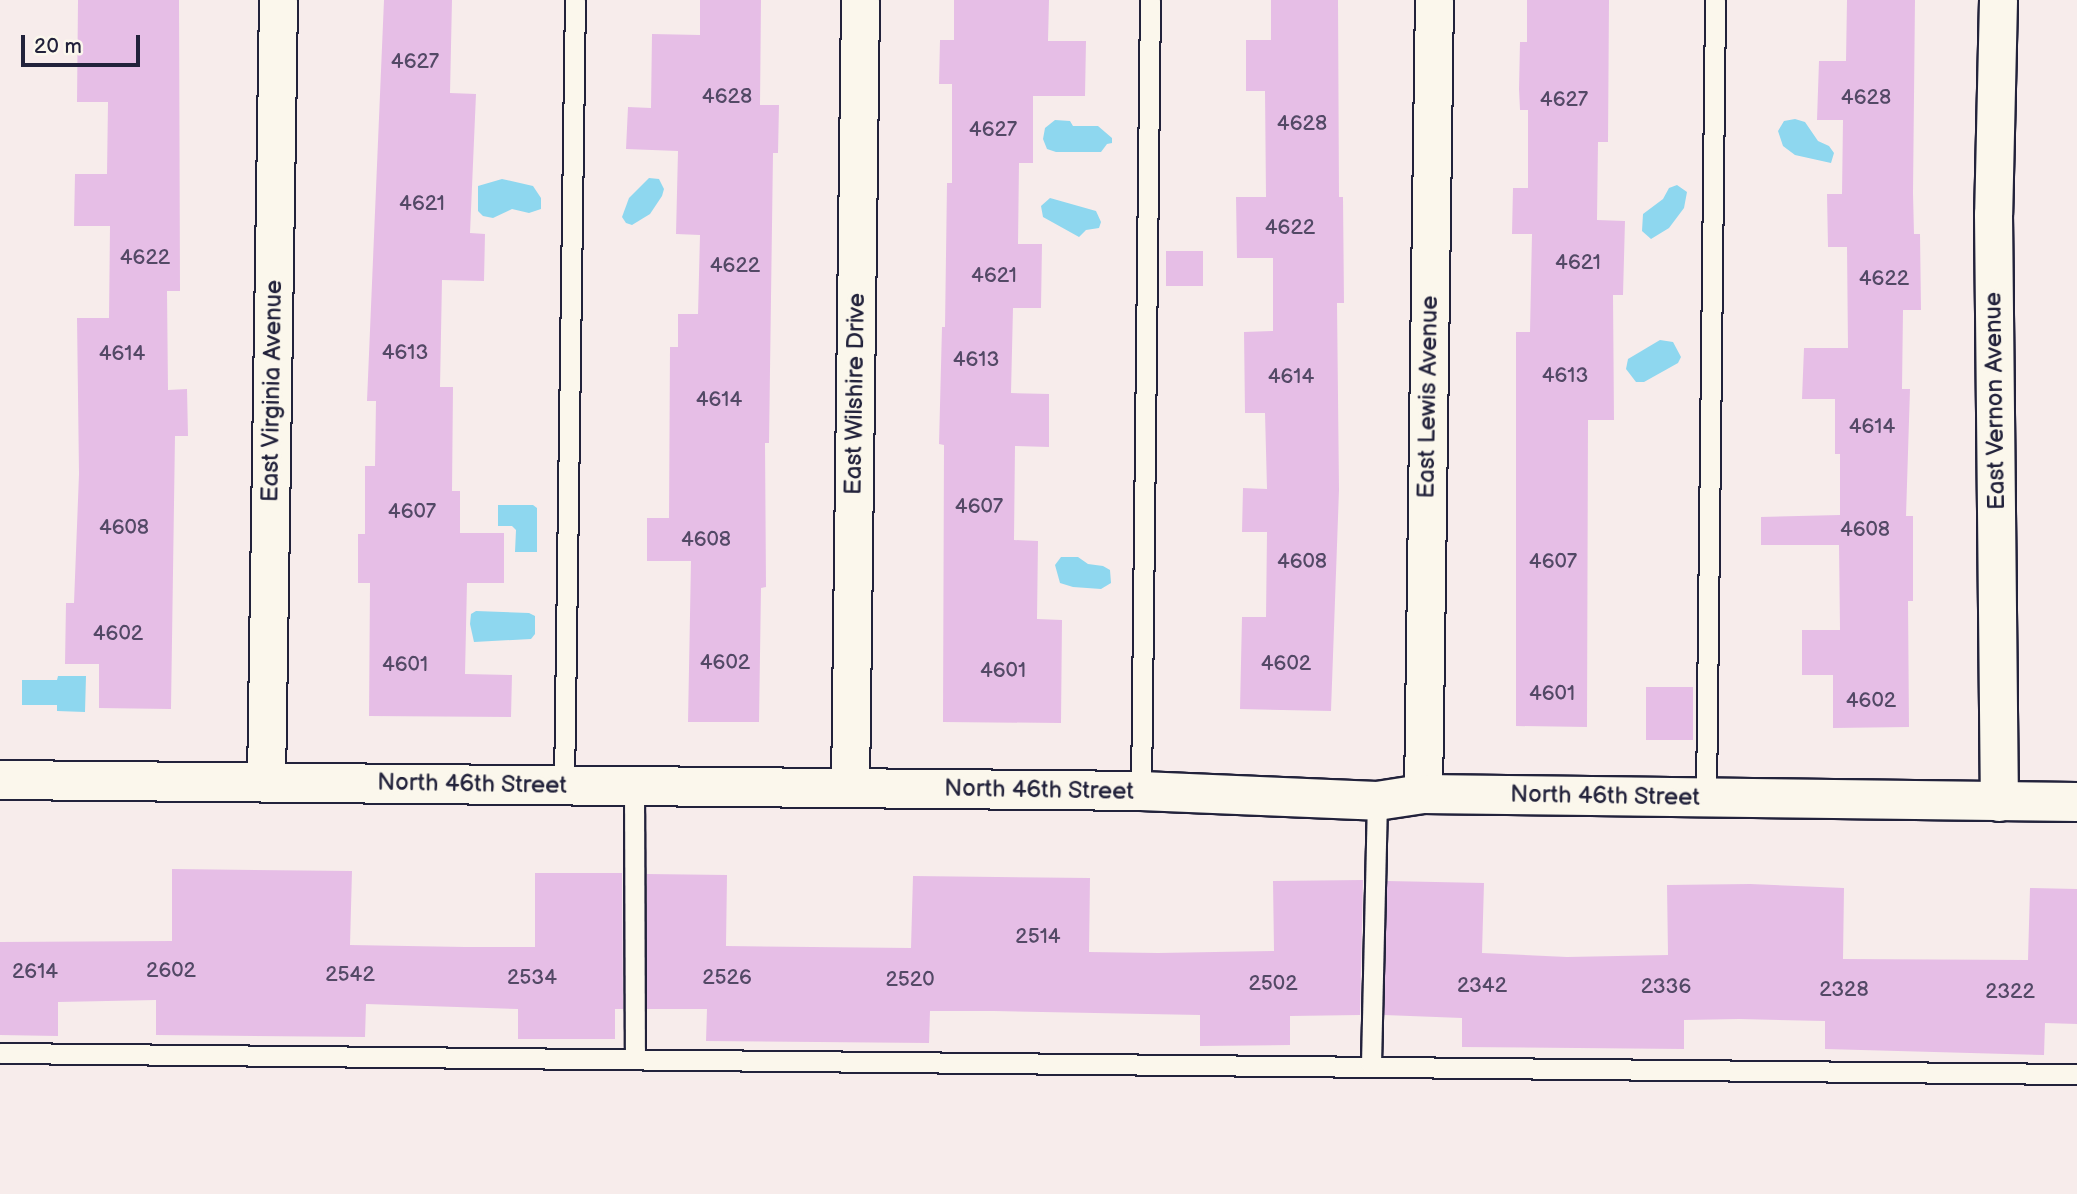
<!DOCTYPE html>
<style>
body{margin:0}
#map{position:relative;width:2077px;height:1194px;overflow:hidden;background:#f7eceb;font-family:"Balsamiq Sans",sans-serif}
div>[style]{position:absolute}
.water>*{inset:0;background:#8ed7ef}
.building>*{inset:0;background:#e6bee6;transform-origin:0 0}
.roads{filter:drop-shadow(2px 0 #22223b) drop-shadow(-2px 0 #22223b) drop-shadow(0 2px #22223b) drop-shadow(0 -2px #22223b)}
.service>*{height:19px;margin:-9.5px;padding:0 9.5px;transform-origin:9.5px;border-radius:9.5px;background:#fbf7ec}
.minor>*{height:37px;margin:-18.5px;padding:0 18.5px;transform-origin:18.5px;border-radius:18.5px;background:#fbf7ec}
.tertiary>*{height:38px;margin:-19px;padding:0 19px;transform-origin:19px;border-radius:19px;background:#fbf7ec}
span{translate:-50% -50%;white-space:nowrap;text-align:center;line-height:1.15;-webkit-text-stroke:6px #fbf7ec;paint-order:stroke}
.number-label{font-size:21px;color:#534966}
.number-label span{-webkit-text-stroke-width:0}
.street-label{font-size:24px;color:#22223b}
.scale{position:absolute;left:21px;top:35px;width:119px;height:32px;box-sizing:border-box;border:4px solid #22223b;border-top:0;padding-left:9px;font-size:21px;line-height:24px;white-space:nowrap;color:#22223b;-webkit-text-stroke:5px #fbf7ec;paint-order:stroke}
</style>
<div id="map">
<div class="water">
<div style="clip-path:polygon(1795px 119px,1805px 122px,1818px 141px,1829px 146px,1834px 153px,1831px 163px,1795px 155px,1783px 146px,1778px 131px,1784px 121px)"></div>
<div style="clip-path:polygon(1055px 120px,1070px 121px,1073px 126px,1098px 126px,1112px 138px,1112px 143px,1107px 144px,1101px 152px,1056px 152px,1047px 149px,1043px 139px,1045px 128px)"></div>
<div style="clip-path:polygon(649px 178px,659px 179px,664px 189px,662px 196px,650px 214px,632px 225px,626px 223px,622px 217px,629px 198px)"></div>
<div style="clip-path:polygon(502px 179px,533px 186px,541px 198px,541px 209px,529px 213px,512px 209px,493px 218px,483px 216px,478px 211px,478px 186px)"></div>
<div style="clip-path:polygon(1677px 185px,1687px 192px,1684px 208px,1669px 228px,1651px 239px,1642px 231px,1643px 214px,1663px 199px,1669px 188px)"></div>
<div style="clip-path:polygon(1050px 198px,1096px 211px,1101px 222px,1099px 228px,1086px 230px,1079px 237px,1043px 217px,1041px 206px)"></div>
<div style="clip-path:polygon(1660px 340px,1673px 342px,1681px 357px,1678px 363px,1644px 382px,1636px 382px,1626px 369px,1628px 359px)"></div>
<div style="clip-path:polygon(498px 505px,533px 505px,537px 508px,537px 552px,515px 552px,516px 530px,512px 526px,498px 526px)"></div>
<div style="clip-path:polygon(1061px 557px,1078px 557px,1088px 564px,1103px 566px,1110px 570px,1111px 583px,1101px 589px,1073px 587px,1060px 583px,1055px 565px)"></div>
<div style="clip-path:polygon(476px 611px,529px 613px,535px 616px,535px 634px,531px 639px,474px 642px,470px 624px,471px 614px)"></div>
<div style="clip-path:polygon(58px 676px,86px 676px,85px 712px,57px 711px,57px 705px,22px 705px,22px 680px,57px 680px)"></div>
</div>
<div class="building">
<div style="clip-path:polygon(78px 0,179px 0,180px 291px,167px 291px,168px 390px,187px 389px,188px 436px,175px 436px,171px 709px,99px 708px,99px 664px,65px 664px,66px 603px,74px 603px,79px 474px,77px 318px,109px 318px,110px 226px,74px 226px,75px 174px,107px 174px,108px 102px,77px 102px)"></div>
<div style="clip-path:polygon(384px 0,452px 0,450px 93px,476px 94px,470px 233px,485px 234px,484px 281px,442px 280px,440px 387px,453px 387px,452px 491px,460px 491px,460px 533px,504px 533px,504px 583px,467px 583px,465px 674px,512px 675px,511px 717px,369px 716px,370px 583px,358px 583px,358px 534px,365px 534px,365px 466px,375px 466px,376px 401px,367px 401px)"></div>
<div style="clip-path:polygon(700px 0,761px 0,760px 105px,779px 105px,778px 153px,773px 153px,769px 443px,765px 443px,766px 587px,761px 588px,759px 722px,688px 722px,691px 561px,647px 561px,647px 518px,669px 518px,670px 347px,678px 347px,678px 314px,698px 314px,700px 235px,676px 234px,678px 151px,626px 149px,628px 107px,651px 108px,652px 34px,700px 35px)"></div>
<div style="clip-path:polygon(954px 0,1049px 0,1048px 41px,1086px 41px,1085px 96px,1033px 96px,1033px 163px,1019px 163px,1018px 244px,1042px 244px,1041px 308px,1013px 308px,1011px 393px,1049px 394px,1049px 447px,1015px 446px,1014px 540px,1038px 541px,1037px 619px,1062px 620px,1061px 723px,943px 722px,944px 445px,939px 444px,942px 327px,945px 327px,947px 183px,952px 183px,952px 84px,939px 84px,940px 40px,954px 40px)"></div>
<div style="clip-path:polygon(1271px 0,1338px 0,1339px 197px,1343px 197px,1344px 303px,1337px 303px,1339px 490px,1331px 711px,1240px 709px,1242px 617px,1266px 617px,1267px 532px,1242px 532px,1243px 488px,1267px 489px,1265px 413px,1245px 413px,1244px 332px,1273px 331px,1273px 258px,1237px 258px,1236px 197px,1266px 197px,1265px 91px,1246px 91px,1246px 40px,1271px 40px)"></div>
<div style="clip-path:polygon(1527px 0,1609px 0,1608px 142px,1598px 142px,1597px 220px,1625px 221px,1623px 295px,1613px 295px,1614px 420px,1588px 420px,1587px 727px,1516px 726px,1516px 332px,1530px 332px,1532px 234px,1512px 234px,1513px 188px,1528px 188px,1528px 110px,1520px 110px,1519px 89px,1520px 42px,1527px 42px)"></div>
<div style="clip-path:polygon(1847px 0,1915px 0,1913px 193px,1914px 234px,1920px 234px,1921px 310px,1903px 310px,1902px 389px,1910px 389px,1906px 516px,1913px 516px,1913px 601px,1908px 601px,1909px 727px,1833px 728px,1833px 675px,1802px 675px,1802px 630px,1840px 630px,1839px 545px,1761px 545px,1761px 517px,1840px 515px,1840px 454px,1835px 454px,1835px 399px,1802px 399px,1804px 348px,1848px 348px,1847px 247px,1828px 247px,1827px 194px,1842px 194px,1843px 120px,1817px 120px,1819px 61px,1846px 61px)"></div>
<div style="left:1166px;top:251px;width:37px;height:35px"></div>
<div style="left:1646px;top:687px;width:47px;height:53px"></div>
<div style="clip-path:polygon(172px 869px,352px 871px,350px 945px,465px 947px,535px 947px,535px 873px,622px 873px,623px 1009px,615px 1009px,615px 1039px,518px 1039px,518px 1009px,366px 1004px,365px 1037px,156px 1035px,156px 1000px,58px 1002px,58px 1036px,0 1035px,0 942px,172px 941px)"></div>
<div style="clip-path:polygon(647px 874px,727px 875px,726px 946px,911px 948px,913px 876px,1090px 878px,1089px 952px,1158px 953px,1274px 951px,1273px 881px,1363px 880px,1360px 1015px,1290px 1016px,1290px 1045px,1200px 1046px,1200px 1015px,994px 1011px,930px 1011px,929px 1043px,706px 1041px,707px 1009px,647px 1009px)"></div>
<div style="clip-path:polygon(1387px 881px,1484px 883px,1482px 953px,1567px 957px,1668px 955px,1667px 885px,1750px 884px,1844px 888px,1843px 959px,2028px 960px,2030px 888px,2077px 889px,2077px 1024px,2045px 1023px,2044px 1055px,1825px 1049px,1825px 1021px,1739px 1019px,1684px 1020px,1684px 1049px,1462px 1047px,1462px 1018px,1384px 1015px)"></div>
</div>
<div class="roads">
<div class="service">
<div style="left:564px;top:785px;width:785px;rotate:-89.2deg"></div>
<div style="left:634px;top:785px;width:273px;rotate:89.8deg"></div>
<div style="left:1141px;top:791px;width:791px;rotate:-89.35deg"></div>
<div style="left:1706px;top:797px;width:797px;rotate:-89.35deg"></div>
<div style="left:0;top:1053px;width:2077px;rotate:0.58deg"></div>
<div style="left:1371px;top:1064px;width:263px;rotate:-88.7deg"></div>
</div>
<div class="minor">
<div style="left:1998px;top:0;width:214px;rotate:91.3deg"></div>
<div style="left:1993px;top:214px;width:588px;rotate:89.42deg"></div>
<div style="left:266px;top:781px;width:781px;rotate:-89.12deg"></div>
<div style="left:850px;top:787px;width:787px;rotate:-89.27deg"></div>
<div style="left:1423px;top:794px;width:794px;rotate:-89.21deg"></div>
</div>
<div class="tertiary">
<div style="left:0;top:780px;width:1141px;rotate:0.55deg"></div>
<div style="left:1141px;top:791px;width:236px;rotate:2.4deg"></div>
<div style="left:1377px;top:801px;width:47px;rotate:-8.7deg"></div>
<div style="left:1423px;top:794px;width:654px;rotate:0.7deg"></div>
</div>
</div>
<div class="number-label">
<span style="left:415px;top:62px">4627</span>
<span style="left:727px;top:97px">4628</span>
<span style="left:1866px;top:98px">4628</span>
<span style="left:1564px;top:100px">4627</span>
<span style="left:1302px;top:124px">4628</span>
<span style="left:993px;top:130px">4627</span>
<span style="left:422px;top:204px">4621</span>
<span style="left:1290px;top:228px">4622</span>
<span style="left:145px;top:258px">4622</span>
<span style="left:1578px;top:263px">4621</span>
<span style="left:735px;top:266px">4622</span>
<span style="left:994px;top:276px">4621</span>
<span style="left:1884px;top:279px">4622</span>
<span style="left:405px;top:353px">4613</span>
<span style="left:122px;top:354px">4614</span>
<span style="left:976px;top:360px">4613</span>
<span style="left:1565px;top:376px">4613</span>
<span style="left:1291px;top:377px">4614</span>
<span style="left:719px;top:400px">4614</span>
<span style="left:1872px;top:427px">4614</span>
<span style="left:979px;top:507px">4607</span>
<span style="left:412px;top:512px">4607</span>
<span style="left:124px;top:528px">4608</span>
<span style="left:1865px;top:530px">4608</span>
<span style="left:706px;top:540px">4608</span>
<span style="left:1302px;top:562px">4608</span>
<span style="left:1553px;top:562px">4607</span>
<span style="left:118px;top:634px">4602</span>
<span style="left:725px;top:663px">4602</span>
<span style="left:1286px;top:664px">4602</span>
<span style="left:405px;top:665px">4601</span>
<span style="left:1003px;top:671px">4601</span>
<span style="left:1552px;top:694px">4601</span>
<span style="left:1871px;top:701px">4602</span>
<span style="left:1038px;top:937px">2514</span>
<span style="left:171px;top:971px">2602</span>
<span style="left:35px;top:972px">2614</span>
<span style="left:350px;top:975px">2542</span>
<span style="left:532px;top:978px">2534</span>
<span style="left:727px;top:978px">2526</span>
<span style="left:910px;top:980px">2520</span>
<span style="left:1273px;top:984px">2502</span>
<span style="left:1482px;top:986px">2342</span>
<span style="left:1666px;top:987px">2336</span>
<span style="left:1844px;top:990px">2328</span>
<span style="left:2010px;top:992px">2322</span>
</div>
<div class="street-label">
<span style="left:272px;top:391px;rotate:-89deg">East Virginia Avenue</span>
<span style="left:855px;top:394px;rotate:-89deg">East Wilshire Drive</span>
<span style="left:1428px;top:397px;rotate:-89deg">East Lewis Avenue</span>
<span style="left:1995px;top:401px;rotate:-91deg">East Vernon Avenue</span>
<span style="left:472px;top:784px;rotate:1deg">North 46th Street</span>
<span style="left:1039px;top:790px;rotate:1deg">North 46th Street</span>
<span style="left:1605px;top:796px;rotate:1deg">North 46th Street</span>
</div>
<div class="scale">20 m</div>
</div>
